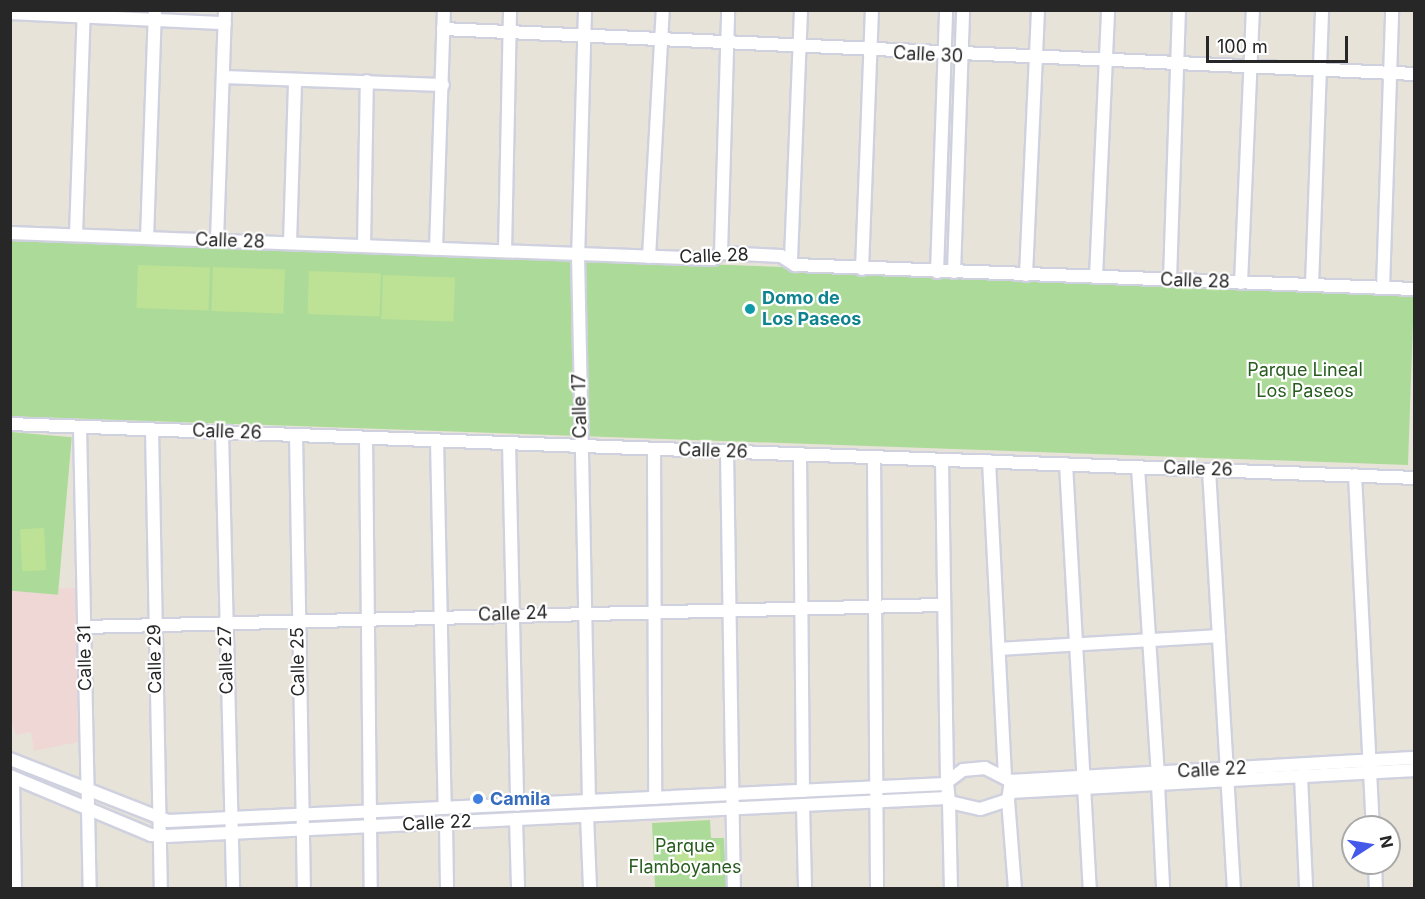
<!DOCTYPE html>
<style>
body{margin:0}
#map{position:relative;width:1425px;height:899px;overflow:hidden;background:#e8e3d9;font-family:Inter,sans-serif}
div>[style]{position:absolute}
.medical>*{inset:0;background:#efd7d6}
.green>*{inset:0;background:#acdb99;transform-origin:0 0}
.pitch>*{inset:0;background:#bde295;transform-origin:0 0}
.roads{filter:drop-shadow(2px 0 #cfd1df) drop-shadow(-2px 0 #cfd1df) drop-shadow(0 2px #cfd1df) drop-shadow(0 -2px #cfd1df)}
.minor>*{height:12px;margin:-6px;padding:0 6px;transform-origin:6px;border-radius:6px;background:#fff}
.dots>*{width:16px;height:16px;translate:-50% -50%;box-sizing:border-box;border:3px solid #fff;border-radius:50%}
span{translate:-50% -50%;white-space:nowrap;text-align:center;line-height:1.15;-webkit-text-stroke:4.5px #fff;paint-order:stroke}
.street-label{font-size:18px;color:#272727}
.culture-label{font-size:18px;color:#0d838f;font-weight:700}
.left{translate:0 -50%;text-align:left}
.park-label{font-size:18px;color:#275c1e}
.shop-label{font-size:18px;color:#366cbe;font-weight:700}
.frame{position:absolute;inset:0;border:12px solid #272727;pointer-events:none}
.north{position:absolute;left:1341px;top:815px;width:60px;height:60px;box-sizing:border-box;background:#fff;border:2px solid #a9a9a9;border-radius:50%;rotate:78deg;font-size:16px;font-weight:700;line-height:24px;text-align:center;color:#272727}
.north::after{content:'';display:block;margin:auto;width:21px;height:27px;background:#4459ea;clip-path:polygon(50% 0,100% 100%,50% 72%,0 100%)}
.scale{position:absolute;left:1206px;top:36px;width:142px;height:27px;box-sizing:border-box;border:3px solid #272727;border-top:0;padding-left:8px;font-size:18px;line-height:21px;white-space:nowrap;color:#272727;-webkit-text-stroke:4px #fff;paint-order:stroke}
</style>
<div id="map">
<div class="medical">
<div style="clip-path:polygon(76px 588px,78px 742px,34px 751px,31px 732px,16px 735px,10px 717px,10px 590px)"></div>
</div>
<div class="green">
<div style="left:11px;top:240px;width:1404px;height:176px;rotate:2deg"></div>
<div style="left:11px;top:432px;width:61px;height:158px;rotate:5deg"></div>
<div style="clip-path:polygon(710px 820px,711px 838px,724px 838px,726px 888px,655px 888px,652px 823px)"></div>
</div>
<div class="pitch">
<div style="left:138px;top:265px;width:72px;height:43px;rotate:2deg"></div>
<div style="left:213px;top:267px;width:72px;height:44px;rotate:2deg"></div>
<div style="left:309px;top:271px;width:72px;height:43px;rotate:2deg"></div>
<div style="left:383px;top:275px;width:72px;height:44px;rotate:2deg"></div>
<div style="left:44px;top:528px;width:42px;height:24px;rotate:87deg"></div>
<div style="left:720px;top:845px;width:25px;height:45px;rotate:88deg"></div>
</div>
<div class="roads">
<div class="minor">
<div style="left:585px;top:10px;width:244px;rotate:91.6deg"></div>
<div style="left:578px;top:254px;width:547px;rotate:88.85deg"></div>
<div style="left:10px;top:13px;width:215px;rotate:2.7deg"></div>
<div style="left:443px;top:29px;width:972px;rotate:2.65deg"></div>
<div style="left:223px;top:77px;width:220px;rotate:2.1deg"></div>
<div style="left:10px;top:233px;width:703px;rotate:2.12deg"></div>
<div style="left:713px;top:259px;width:10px;rotate:-37deg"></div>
<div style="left:721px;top:253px;width:60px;rotate:2.9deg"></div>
<div style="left:781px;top:256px;width:17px;rotate:33deg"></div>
<div style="left:795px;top:265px;width:619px;rotate:2.22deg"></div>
<div style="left:76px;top:235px;width:225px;rotate:-88deg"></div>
<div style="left:147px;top:238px;width:228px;rotate:-88deg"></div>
<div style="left:217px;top:240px;width:230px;rotate:-88deg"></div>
<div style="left:290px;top:243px;width:163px;rotate:-88.2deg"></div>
<div style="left:364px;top:246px;width:165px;rotate:-89deg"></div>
<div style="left:436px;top:249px;width:239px;rotate:-88.1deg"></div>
<div style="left:505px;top:251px;width:241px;rotate:-88.8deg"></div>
<div style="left:721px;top:253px;width:243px;rotate:-88.3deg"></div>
<div style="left:649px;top:257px;width:247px;rotate:-86.8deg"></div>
<div style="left:791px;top:259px;width:249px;rotate:-87.7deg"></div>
<div style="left:862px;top:269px;width:259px;rotate:-87.8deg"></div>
<div style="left:937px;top:272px;width:262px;rotate:-88deg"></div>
<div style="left:954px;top:272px;width:262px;rotate:-88deg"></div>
<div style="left:1026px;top:275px;width:265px;rotate:-87.4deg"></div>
<div style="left:1096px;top:277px;width:267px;rotate:-87.4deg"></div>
<div style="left:1170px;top:280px;width:270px;rotate:-88.1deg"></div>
<div style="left:1241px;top:283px;width:273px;rotate:-87.5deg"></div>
<div style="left:1312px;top:285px;width:275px;rotate:-87.9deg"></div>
<div style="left:1383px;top:288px;width:278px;rotate:-88.1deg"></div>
<div style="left:10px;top:424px;width:1405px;rotate:2.2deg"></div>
<div style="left:80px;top:427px;width:461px;rotate:88.8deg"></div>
<div style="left:152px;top:429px;width:459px;rotate:88.9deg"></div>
<div style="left:222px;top:432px;width:456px;rotate:88.6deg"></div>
<div style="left:296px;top:435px;width:453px;rotate:89deg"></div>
<div style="left:366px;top:438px;width:450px;rotate:89.4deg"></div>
<div style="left:437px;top:440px;width:368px;rotate:88.8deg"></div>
<div style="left:509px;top:443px;width:362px;rotate:88.7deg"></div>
<div style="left:654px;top:449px;width:349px;rotate:89.8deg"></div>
<div style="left:727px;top:451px;width:437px;rotate:89.1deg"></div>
<div style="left:800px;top:454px;width:337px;rotate:89.5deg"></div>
<div style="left:874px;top:457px;width:431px;rotate:89.6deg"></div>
<div style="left:942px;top:460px;width:322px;rotate:89.1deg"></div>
<div style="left:989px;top:461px;width:313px;rotate:87.1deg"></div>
<div style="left:1066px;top:464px;width:425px;rotate:86.8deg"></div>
<div style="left:1138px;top:467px;width:307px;rotate:86.3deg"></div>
<div style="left:1209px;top:470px;width:419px;rotate:86.6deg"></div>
<div style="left:1355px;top:475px;width:352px;rotate:87.1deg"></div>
<div style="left:84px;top:627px;width:858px;rotate:-1.47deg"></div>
<div style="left:1000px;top:649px;width:219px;rotate:-3.4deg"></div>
<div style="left:10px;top:759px;width:170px;rotate:21.4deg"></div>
<div style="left:168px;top:821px;width:778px;rotate:-2.73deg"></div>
<div style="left:985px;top:768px;width:29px;rotate:27deg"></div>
<div style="left:1011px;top:781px;width:19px;rotate:99deg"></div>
<div style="left:1008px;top:800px;width:29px;rotate:162deg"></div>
<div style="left:980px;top:809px;width:32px;rotate:-167deg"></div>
<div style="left:949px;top:802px;width:20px;rotate:-96deg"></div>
<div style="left:947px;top:782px;width:20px;rotate:-37deg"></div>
<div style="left:963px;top:770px;width:22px;rotate:-5deg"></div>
<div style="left:10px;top:776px;width:153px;rotate:22.7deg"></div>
<div style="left:151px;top:835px;width:16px;rotate:4deg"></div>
<div style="left:167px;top:836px;width:781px;rotate:-2.79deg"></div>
<div style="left:1301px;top:776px;width:112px;rotate:87.4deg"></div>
<div style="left:13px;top:778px;width:110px;rotate:89deg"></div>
<div style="left:1011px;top:781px;width:404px;rotate:-3.3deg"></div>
<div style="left:1158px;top:784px;width:104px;rotate:87.2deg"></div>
<div style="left:1011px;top:792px;width:404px;rotate:-3.1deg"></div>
<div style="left:1008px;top:800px;width:88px;rotate:85.5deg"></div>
<div style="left:949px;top:802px;width:86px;rotate:88.7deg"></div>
<div style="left:803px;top:805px;width:83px;rotate:88.6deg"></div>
<div style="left:587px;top:816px;width:72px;rotate:87.6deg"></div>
<div style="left:516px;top:819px;width:69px;rotate:88.3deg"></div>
<div style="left:446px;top:823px;width:65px;rotate:89.1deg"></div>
<div style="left:1375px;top:863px;width:25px;rotate:88deg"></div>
</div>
</div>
<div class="dots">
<div style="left:750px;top:309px;background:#0f9aa8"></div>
<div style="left:478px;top:799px;background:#3f7fe0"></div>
</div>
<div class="street-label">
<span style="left:928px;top:55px;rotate:3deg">Calle 30</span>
<span style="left:230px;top:241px;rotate:2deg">Calle 28</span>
<span style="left:714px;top:256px;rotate:-2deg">Calle 28</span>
<span style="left:1195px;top:281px;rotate:2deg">Calle 28</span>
<span style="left:580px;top:406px;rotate:-91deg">Calle 17</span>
<span style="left:227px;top:432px;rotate:2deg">Calle 26</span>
<span style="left:713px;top:451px;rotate:2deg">Calle 26</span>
<span style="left:1198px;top:469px;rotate:2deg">Calle 26</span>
<span style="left:513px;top:614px;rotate:-2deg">Calle 24</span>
<span style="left:85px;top:658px;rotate:-91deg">Calle 31</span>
<span style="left:155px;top:659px;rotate:-91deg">Calle 29</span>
<span style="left:226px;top:660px;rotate:-92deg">Calle 27</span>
<span style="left:298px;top:662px;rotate:-91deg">Calle 25</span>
<span style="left:1212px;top:770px;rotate:-3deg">Calle 22</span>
<span style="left:437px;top:823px;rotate:-3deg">Calle 22</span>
</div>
<div class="culture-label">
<span class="left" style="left:762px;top:309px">Domo de<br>Los Paseos</span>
</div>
<div class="park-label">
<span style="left:1305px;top:381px">Parque Lineal<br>Los Paseos</span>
<span style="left:685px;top:857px">Parque<br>Flamboyanes</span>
</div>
<div class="shop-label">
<span class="left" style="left:490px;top:799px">Camila</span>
</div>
<div class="frame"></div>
<div class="north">N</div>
<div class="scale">100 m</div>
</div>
